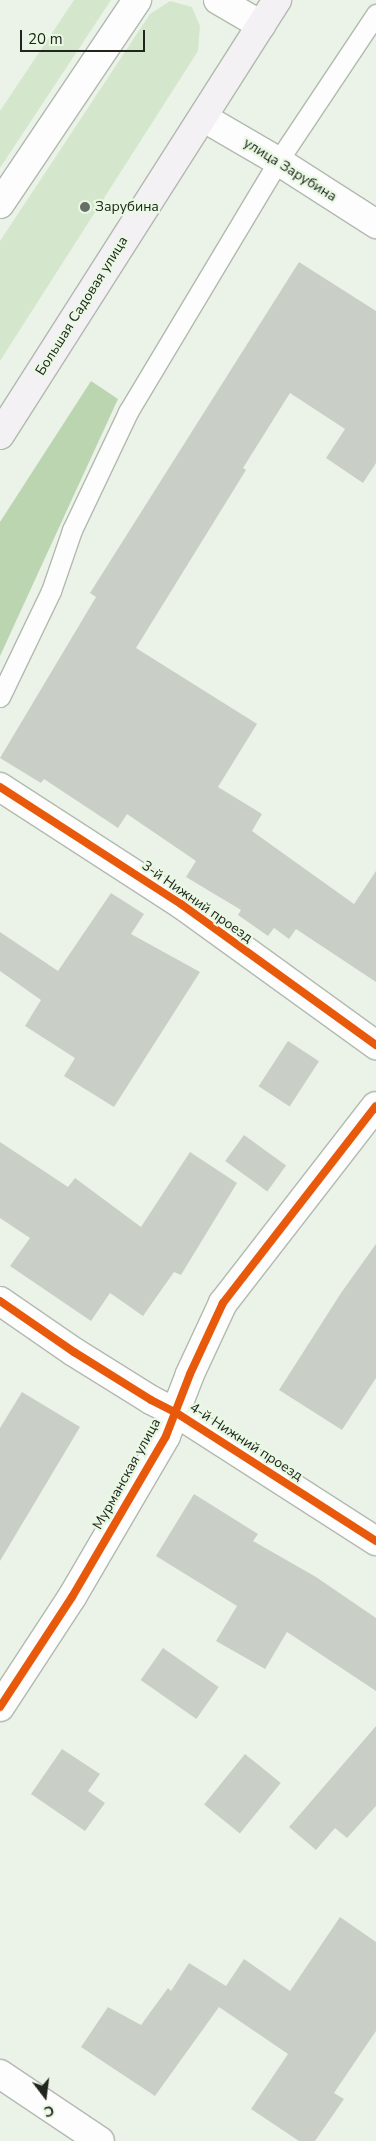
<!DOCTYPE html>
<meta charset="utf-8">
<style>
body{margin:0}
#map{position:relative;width:376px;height:2141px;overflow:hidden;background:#ebf3e8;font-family:"Nunito Sans",sans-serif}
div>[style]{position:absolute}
.green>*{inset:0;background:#d4e7cd}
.forest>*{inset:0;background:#bbd5b1}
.building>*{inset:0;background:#c9cfc7;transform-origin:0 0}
.roads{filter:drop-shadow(1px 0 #b2b9b0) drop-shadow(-1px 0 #b2b9b0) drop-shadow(0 1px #b2b9b0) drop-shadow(0 -1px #b2b9b0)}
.lane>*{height:19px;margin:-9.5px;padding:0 9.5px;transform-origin:9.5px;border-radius:9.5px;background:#fcfdfc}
.street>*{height:28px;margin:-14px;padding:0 14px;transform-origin:14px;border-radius:14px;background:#fcfdfc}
.primary>*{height:28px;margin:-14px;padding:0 14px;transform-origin:14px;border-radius:14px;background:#f4f1f5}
.cycleway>*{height:8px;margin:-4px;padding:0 4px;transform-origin:4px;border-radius:4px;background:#e8590c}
.dots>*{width:14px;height:14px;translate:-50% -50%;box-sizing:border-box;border:2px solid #e9f8e3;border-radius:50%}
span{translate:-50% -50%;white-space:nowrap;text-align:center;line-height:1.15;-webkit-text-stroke:4.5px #e9f8e3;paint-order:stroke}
.street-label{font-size:14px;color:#20261e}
.poi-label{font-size:14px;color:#20261e}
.left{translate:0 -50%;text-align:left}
.north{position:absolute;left:20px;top:2071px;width:50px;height:50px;-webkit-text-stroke:4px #e9f8e3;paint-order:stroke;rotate:165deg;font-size:14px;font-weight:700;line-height:20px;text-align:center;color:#20261e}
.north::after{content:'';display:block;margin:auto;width:18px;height:22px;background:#20261e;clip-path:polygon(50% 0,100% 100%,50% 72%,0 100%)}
.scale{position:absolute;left:20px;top:30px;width:125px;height:22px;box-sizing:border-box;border:2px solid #20261e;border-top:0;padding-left:6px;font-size:15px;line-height:18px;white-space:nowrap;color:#20261e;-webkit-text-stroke:4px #e9f8e3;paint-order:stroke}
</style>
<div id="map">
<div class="green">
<div style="clip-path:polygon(74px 0,111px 0,0 168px,0 111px)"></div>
<div style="clip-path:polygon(170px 1px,192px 7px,200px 26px,198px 51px,0 361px,0 241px,150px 14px)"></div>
</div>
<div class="forest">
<div style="clip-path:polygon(91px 381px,118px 399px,0 656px,0 522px)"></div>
</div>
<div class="building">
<div style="clip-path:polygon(299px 262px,376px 311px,376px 463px,363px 483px,326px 458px,345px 429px,290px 393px,243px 468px,246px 470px,136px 648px,257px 724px,218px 787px,262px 814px,252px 831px,354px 904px,376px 871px,376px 982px,296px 929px,289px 939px,274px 928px,268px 936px,238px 915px,241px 910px,186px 877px,196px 861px,127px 814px,118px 828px,44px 779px,41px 783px,0 758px,96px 597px,90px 593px)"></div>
<div style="clip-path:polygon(111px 893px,144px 914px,131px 934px,200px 972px,114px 1107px,64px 1076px,75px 1058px,25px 1026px,41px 1000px,0 971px,0 932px,58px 971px)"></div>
<div style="left:288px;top:1041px;width:37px;height:54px;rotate:33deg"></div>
<div style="left:244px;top:1135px;width:52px;height:32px;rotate:36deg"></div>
<div style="clip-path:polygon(0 1142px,68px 1187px,75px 1178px,141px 1227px,190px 1152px,237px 1183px,181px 1275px,174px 1272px,143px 1316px,110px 1293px,91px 1321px,10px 1266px,30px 1238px,0 1218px)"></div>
<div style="clip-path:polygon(376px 1244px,376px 1378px,342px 1430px,279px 1390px,341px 1293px)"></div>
<div style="clip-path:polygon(22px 1392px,80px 1427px,0 1561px,0 1428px)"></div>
<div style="clip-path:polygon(194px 1494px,258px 1534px,253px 1541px,316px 1577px,376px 1618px,376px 1691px,287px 1632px,265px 1669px,216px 1641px,237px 1606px,156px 1556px)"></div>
<div style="left:163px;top:1648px;width:68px;height:39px;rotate:35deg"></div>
<div style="clip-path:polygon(376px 1726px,376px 1806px,347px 1838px,335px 1828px,316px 1850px,289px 1827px)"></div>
<div style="clip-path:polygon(62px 1749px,100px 1774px,88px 1791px,105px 1803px,85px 1831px,31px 1794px)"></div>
<div style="left:245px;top:1754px;width:46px;height:65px;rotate:39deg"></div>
<div style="clip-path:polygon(340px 1917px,376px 1942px,376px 2031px,334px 2093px,344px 2099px,315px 2141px,299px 2141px,251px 2109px,288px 2054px,219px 2007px,155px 2096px,81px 2047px,108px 2007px,141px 2025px,168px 1988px,171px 1991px,189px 1963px,226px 1986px,244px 1959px,290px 1991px)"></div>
</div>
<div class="roads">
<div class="lane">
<div style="left:0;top:697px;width:118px;rotate:-64.3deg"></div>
<div style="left:51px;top:591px;width:65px;rotate:-71deg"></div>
<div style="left:72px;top:530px;width:131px;rotate:-64.6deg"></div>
<div style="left:128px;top:412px;width:292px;rotate:-59.1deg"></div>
<div style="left:278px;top:161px;width:177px;rotate:-56.3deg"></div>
</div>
<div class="street">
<div style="left:218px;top:0;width:50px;rotate:30.2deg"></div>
<div style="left:204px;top:118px;width:86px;rotate:30.2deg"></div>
<div style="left:278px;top:161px;width:117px;rotate:32.7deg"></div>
<div style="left:0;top:204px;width:246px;rotate:-56.1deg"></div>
<div style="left:0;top:787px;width:216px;rotate:32.9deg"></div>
<div style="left:181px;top:904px;width:241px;rotate:35.9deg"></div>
<div style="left:0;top:1301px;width:90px;rotate:34.6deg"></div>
<div style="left:74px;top:1352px;width:91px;rotate:31.9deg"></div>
<div style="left:151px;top:1400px;width:27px;rotate:27deg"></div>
<div style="left:175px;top:1412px;width:239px;rotate:32.7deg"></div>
<div style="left:0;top:1707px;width:131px;rotate:-56.8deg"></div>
<div style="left:72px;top:1597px;width:186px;rotate:-59.7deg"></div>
<div style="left:166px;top:1436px;width:66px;rotate:-68.8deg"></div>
<div style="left:190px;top:1374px;width:78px;rotate:-65.1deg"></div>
<div style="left:223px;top:1303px;width:249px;rotate:-52.2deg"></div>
<div style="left:0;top:2074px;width:120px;rotate:33.8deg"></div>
</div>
<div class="primary">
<div style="left:0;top:435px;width:516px;rotate:-57.51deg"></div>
</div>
</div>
<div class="cycleway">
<div style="left:0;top:787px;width:216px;rotate:32.9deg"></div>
<div style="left:181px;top:904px;width:241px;rotate:35.9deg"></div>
<div style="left:0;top:1301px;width:90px;rotate:34.6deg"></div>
<div style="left:74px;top:1352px;width:91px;rotate:31.9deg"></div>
<div style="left:151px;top:1400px;width:27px;rotate:27deg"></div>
<div style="left:175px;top:1412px;width:239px;rotate:32.7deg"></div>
<div style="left:0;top:1707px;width:131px;rotate:-56.8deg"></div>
<div style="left:72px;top:1597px;width:186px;rotate:-59.7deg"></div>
<div style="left:166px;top:1436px;width:66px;rotate:-68.8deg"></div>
<div style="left:190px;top:1374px;width:78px;rotate:-65.1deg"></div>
<div style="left:223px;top:1303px;width:249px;rotate:-52.2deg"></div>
</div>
<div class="dots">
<div style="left:85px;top:207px;background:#676e65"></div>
</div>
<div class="street-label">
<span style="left:290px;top:170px;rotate:32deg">улица Зарубина</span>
<span style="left:82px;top:306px;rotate:-58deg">Большая Садовая улица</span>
<span style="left:197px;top:902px;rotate:35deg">3-й Нижний проезд</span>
<span style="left:246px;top:1442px;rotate:33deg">4-й Нижний проезд</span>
<span style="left:127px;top:1474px;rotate:-61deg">Мурманская улица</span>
</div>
<div class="poi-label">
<span class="left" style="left:95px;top:207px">Зарубина</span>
</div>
<div class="north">С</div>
<div class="scale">20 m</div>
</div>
